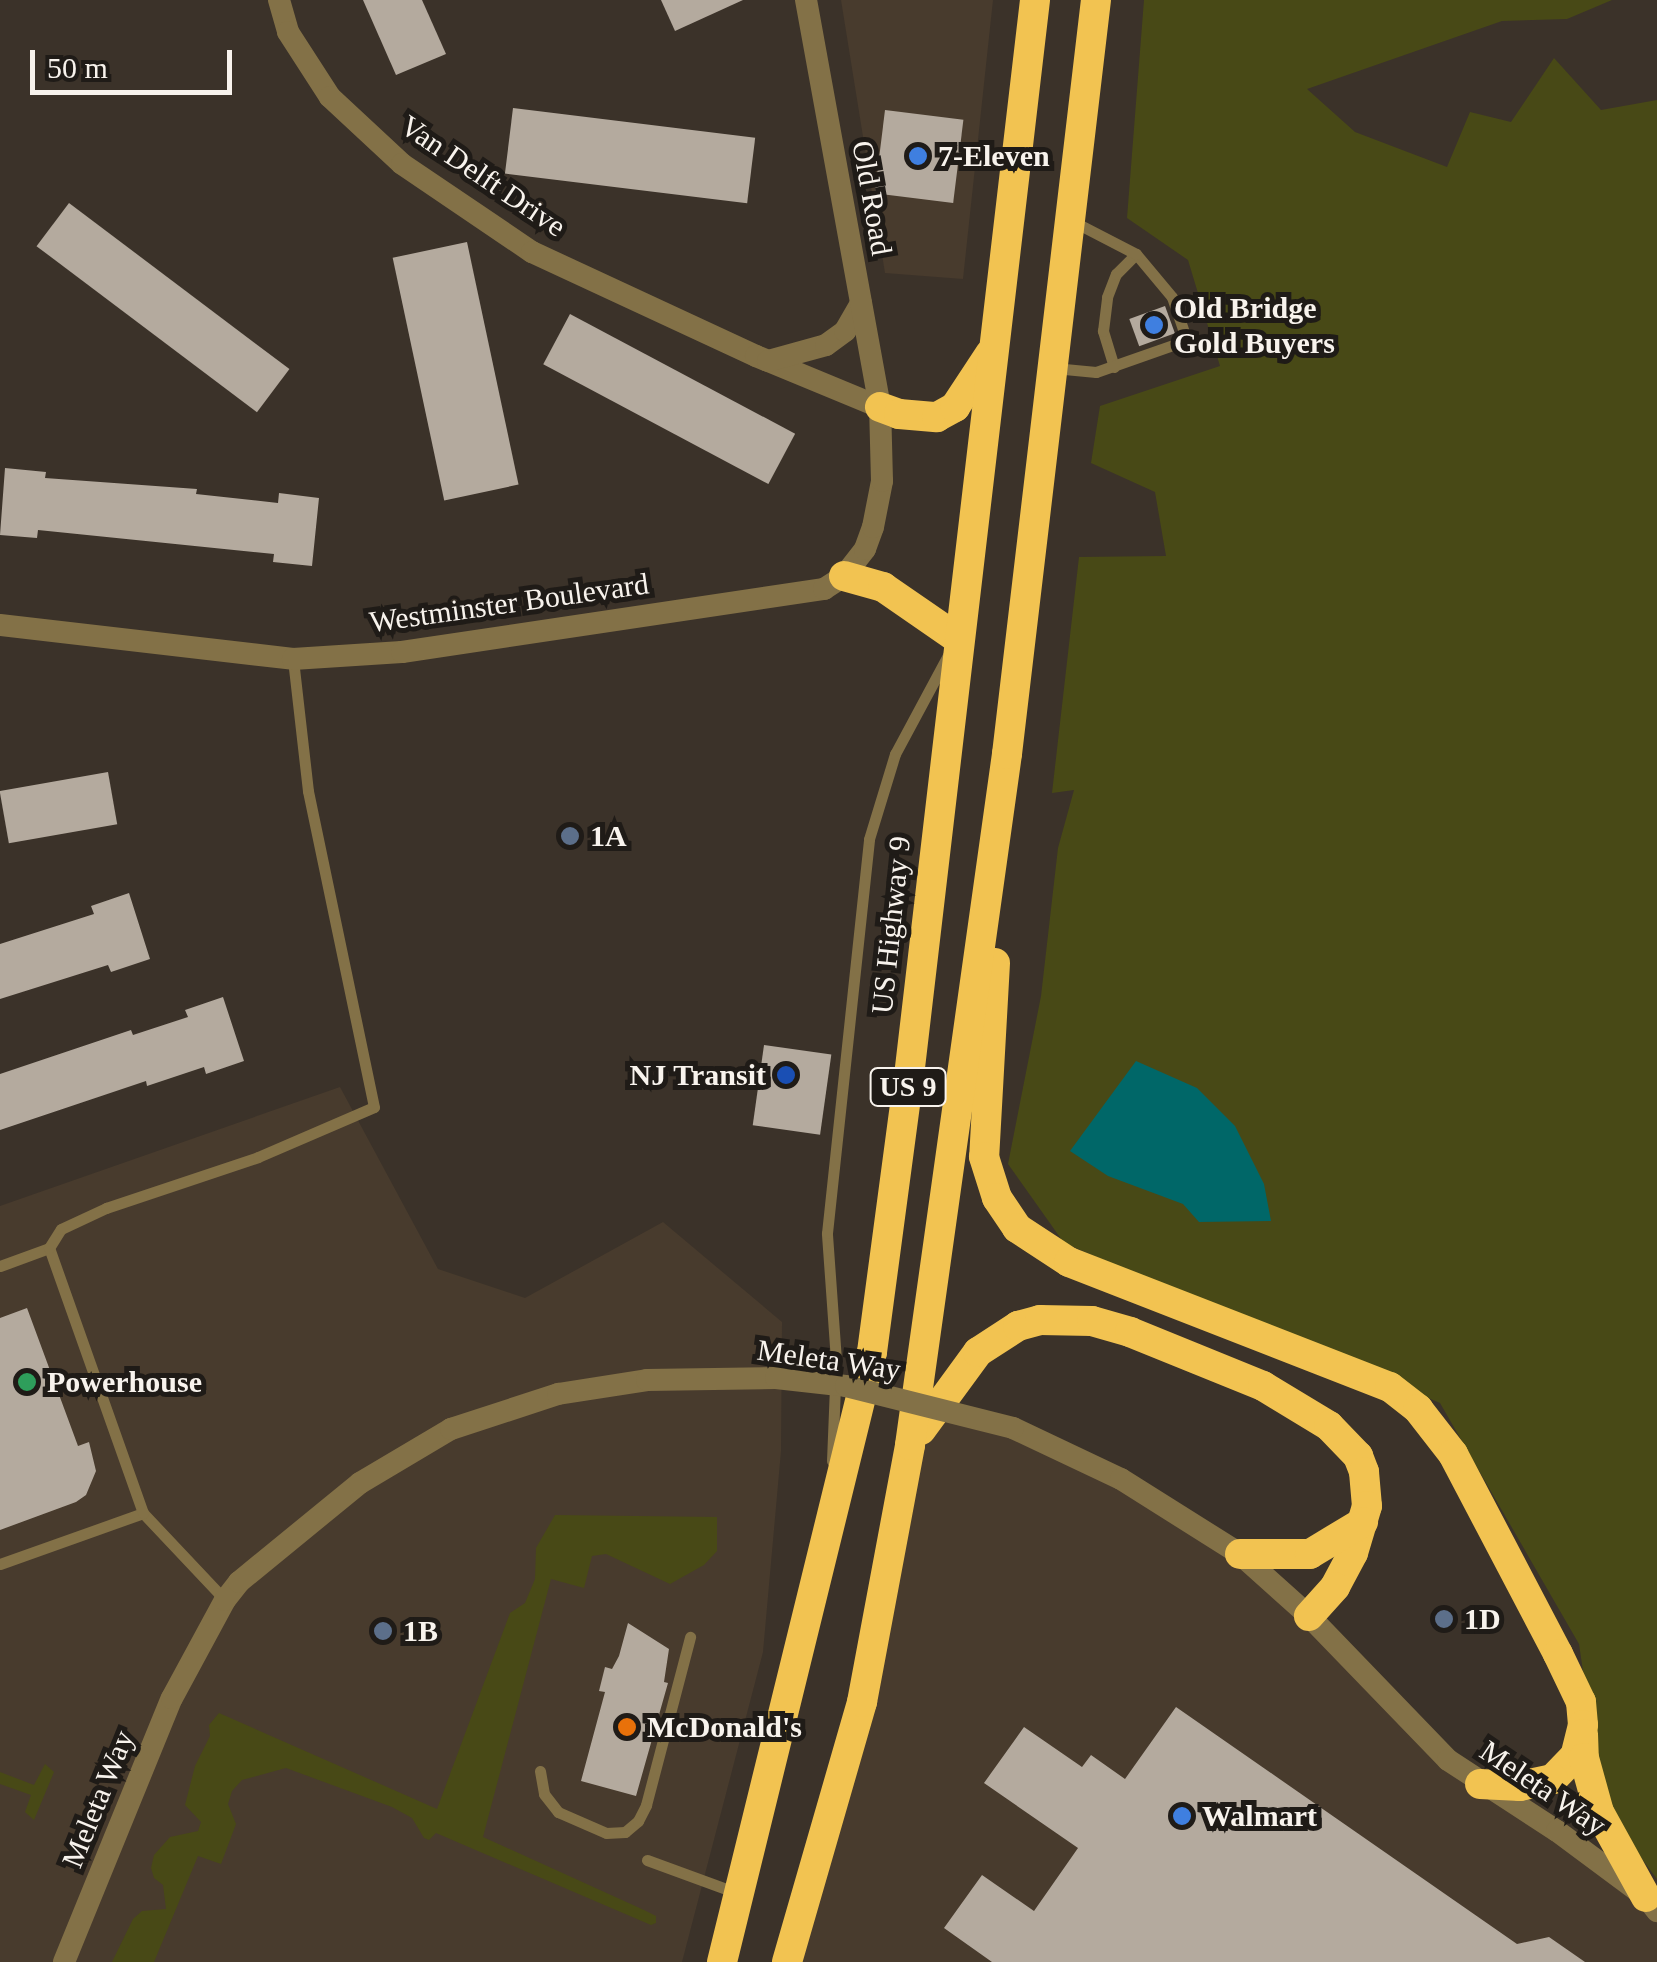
<!DOCTYPE html>
<style>
body{margin:0}
#map{position:relative;width:1657px;height:1962px;overflow:hidden;background:#3b3229;font-family:"Times New Roman",serif}
div>[style]{position:absolute}
.built>*{inset:0;background:#483b2d}
.green>*{inset:0;background:#484916}
.water>*{inset:0;background:#006768}
.building>*{inset:0;background:#b4aa9e;transform-origin:0 0}
.lane>*{height:11px;margin:-5.5px;padding:0 5.5px;transform-origin:5.5px;border-radius:5.5px;background:#837147}
.street>*{height:22px;margin:-11px;padding:0 11px;transform-origin:11px;border-radius:11px;background:#837147}
.highway>*{height:30px;margin:-15px;padding:0 15px;transform-origin:15px;border-radius:15px;background:#f2c351}
.street-bridge>*{height:22px;margin:-11px;padding:0 11px;transform-origin:11px;border-radius:11px;background:#837147}
.dots>*{width:28px;height:28px;translate:-50% -50%;box-sizing:border-box;border:5px solid #1f1b17;border-radius:50%}
span{translate:-50% -50%;white-space:nowrap;text-align:center;line-height:1.15;-webkit-text-stroke:10px #1f1b17;paint-order:stroke}
.shield-label span{padding:2px 8px;background:#1f1b17;border:2px solid;border-radius:8px;-webkit-text-stroke-width:0}
.shield-label{font-size:28px;color:#f8f3ed;font-weight:700}
.poi-label{font-size:30px;color:#f8f3ed;font-weight:700}
.left{translate:0 -50%;text-align:left}
.right{translate:-100% -50%;text-align:right}
.street-label{font-size:30px;color:#f8f3ed}
.scale{position:absolute;left:30px;top:50px;width:202px;height:45px;box-sizing:border-box;border:5px solid #f8f3ed;border-top:0;padding-left:12px;font-size:30px;line-height:35px;white-space:nowrap;color:#f8f3ed;-webkit-text-stroke:8px #1f1b17;paint-order:stroke}
</style>
<div id="map">
<div class="built">
<div style="clip-path:polygon(841px 0,993px 0,963px 279px,885px 273px)"></div>
<div style="clip-path:polygon(340px 1087px,438px 1269px,525px 1298px,663px 1222px,782px 1322px,781px 1451px,763px 1652px,682px 1962px,0 1962px,0 1206px)"></div>
<div style="clip-path:polygon(928px 1405px,1013px 1428px,1240px 1554px,1448px 1760px,1657px 1911px,1657px 1962px,787px 1962px)"></div>
</div>
<div class="green">
<div style="clip-path:polygon(1144px 0,1612px 0,1567px 19px,1502px 21px,1307px 89px,1355px 132px,1447px 167px,1470px 112px,1511px 122px,1554px 58px,1601px 110px,1657px 100px,1657px 1879px,1603px 1807px,1579px 1644px,1440px 1403px,1064px 1243px,1008px 1164px,1041px 996px,1058px 848px,1074px 790px,1052px 793px,1079px 557px,1166px 556px,1155px 492px,1091px 463px,1100px 406px,1220px 366px,1188px 260px,1127px 218px)"></div>
<div style="clip-path:polygon(555px 1515px,717px 1517px,717px 1551px,704px 1565px,670px 1584px,606px 1554px,592px 1556px,584px 1588px,551px 1579px,483px 1837px,644px 1910px,656px 1916px,656px 1923px,651px 1925px,436px 1833px,429px 1840px,424px 1838px,412px 1818px,392px 1807px,286px 1768px,242px 1780px,232px 1791px,228px 1804px,236px 1824px,221px 1864px,198px 1856px,154px 1962px,112px 1962px,133px 1919px,142px 1911px,166px 1909px,163px 1885px,154px 1878px,151px 1868px,154px 1855px,170px 1837px,198px 1831px,201px 1822px,185px 1805px,195px 1766px,210px 1736px,209px 1725px,219px 1713px,437px 1809px,510px 1613px,525px 1603px,535px 1579px,536px 1548px)"></div>
<div style="clip-path:polygon(45px 1764px,54px 1772px,34px 1820px,25px 1812px,31px 1795px,0 1784px,0 1772px,34px 1785px)"></div>
</div>
<div class="water">
<div style="clip-path:polygon(1136px 1061px,1197px 1088px,1235px 1126px,1264px 1184px,1271px 1221px,1199px 1222px,1183px 1204px,1108px 1176px,1070px 1151px)"></div>
</div>
<div class="building">
<div style="clip-path:polygon(363px 0,422px 0,446px 54px,396px 75px)"></div>
<div style="clip-path:polygon(661px 0,743px 0,675px 31px)"></div>
<div style="left:513px;top:108px;width:244px;height:66px;rotate:7deg"></div>
<div style="left:885px;top:110px;width:79px;height:84px;rotate:7deg"></div>
<div style="left:69px;top:203px;width:276px;height:54px;rotate:37deg"></div>
<div style="left:467px;top:242px;width:248px;height:76px;rotate:78deg"></div>
<div style="left:1165px;top:306px;width:29px;height:38px;rotate:70deg"></div>
<div style="left:570px;top:314px;width:255px;height:57px;rotate:28deg"></div>
<div style="clip-path:polygon(5px 468px,46px 472px,45px 478px,197px 489px,196px 494px,278px 503px,279px 493px,319px 498px,312px 566px,273px 562px,274px 554px,38px 530px,37px 538px,0 535px)"></div>
<div style="left:108px;top:772px;width:53px;height:110px;rotate:80deg"></div>
<div style="clip-path:polygon(129px 893px,150px 959px,111px 972px,108px 965px,0 999px,0 944px,94px 914px,91px 906px)"></div>
<div style="clip-path:polygon(223px 997px,244px 1061px,206px 1074px,204px 1067px,147px 1086px,146px 1081px,0 1130px,0 1074px,131px 1030px,133px 1035px,188px 1017px,185px 1010px)"></div>
<div style="left:764px;top:1045px;width:68px;height:81px;rotate:8deg"></div>
<div style="clip-path:polygon(27px 1308px,78px 1446px,89px 1442px,96px 1471px,86px 1495px,76px 1502px,0 1530px,0 1318px)"></div>
<div style="clip-path:polygon(628px 1623px,669px 1649px,664px 1682px,668px 1683px,636px 1796px,581px 1781px,605px 1692px,599px 1691px,605px 1667px,612px 1669px,619px 1656px)"></div>
<div style="clip-path:polygon(1176px 1707px,1517px 1944px,1549px 1937px,1585px 1962px,992px 1962px,944px 1928px,982px 1875px,1034px 1911px,1078px 1848px,984px 1783px,1024px 1727px,1082px 1767px,1091px 1755px,1125px 1779px)"></div>
</div>
<div class="lane">
<div style="left:1114px;top:367px;width:38px;rotate:-107deg"></div>
<div style="left:1103px;top:331px;width:34px;rotate:-83deg"></div>
<div style="left:1107px;top:297px;width:25px;rotate:-69deg"></div>
<div style="left:1116px;top:274px;width:28px;rotate:-45deg"></div>
<div style="left:1054px;top:368px;width:42px;rotate:5.4deg"></div>
<div style="left:1096px;top:372px;width:88px;rotate:-19.3deg"></div>
<div style="left:1179px;top:343px;width:10px;rotate:-53deg"></div>
<div style="left:1185px;top:335px;width:40px;rotate:-108.9deg"></div>
<div style="left:1172px;top:297px;width:56px;rotate:-129.9deg"></div>
<div style="left:1136px;top:254px;width:72px;rotate:-152.7deg"></div>
<div style="left:0;top:1266px;width:52px;rotate:-20.2deg"></div>
<div style="left:832px;top:1461px;width:101px;rotate:-87.7deg"></div>
<div style="left:836px;top:1360px;width:127px;rotate:-94.1deg"></div>
<div style="left:827px;top:1233px;width:396px;rotate:-83.9deg"></div>
<div style="left:869px;top:839px;width:89px;rotate:-73deg"></div>
<div style="left:895px;top:754px;width:112px;rotate:-61.8deg"></div>
<div style="left:143px;top:1513px;width:120px;rotate:46.7deg"></div>
<div style="left:0;top:1564px;width:152px;rotate:-19.6deg"></div>
<div style="left:143px;top:1513px;width:281px;rotate:-109.5deg"></div>
<div style="left:49px;top:1248px;width:22px;rotate:-58deg"></div>
<div style="left:61px;top:1229px;width:50px;rotate:-25deg"></div>
<div style="left:106px;top:1208px;width:160px;rotate:-18.5deg"></div>
<div style="left:258px;top:1157px;width:126px;rotate:-23.3deg"></div>
<div style="left:374px;top:1107px;width:323px;rotate:-101.8deg"></div>
<div style="left:308px;top:791px;width:133px;rotate:-96.5deg"></div>
<div style="left:540px;top:1771px;width:23px;rotate:80deg"></div>
<div style="left:544px;top:1794px;width:23px;rotate:52deg"></div>
<div style="left:558px;top:1812px;width:52px;rotate:23.6deg"></div>
<div style="left:606px;top:1833px;width:19px;rotate:-3deg"></div>
<div style="left:625px;top:1832px;width:17px;rotate:-40deg"></div>
<div style="left:638px;top:1821px;width:18px;rotate:-63deg"></div>
<div style="left:646px;top:1805px;width:174px;rotate:-75.3deg"></div>
<div style="left:647px;top:1860px;width:96px;rotate:20.1deg"></div>
</div>
<div class="street">
<div style="left:279px;top:0;width:33px;rotate:74deg"></div>
<div style="left:288px;top:32px;width:77px;rotate:57.1deg"></div>
<div style="left:330px;top:97px;width:98px;rotate:42.9deg"></div>
<div style="left:402px;top:164px;width:157px;rotate:34.1deg"></div>
<div style="left:532px;top:252px;width:247px;rotate:24.9deg"></div>
<div style="left:756px;top:356px;width:134px;rotate:22.4deg"></div>
<div style="left:768px;top:361px;width:60px;rotate:-15.4deg"></div>
<div style="left:826px;top:345px;width:24px;rotate:-36deg"></div>
<div style="left:845px;top:331px;width:32px;rotate:-60deg"></div>
<div style="left:0;top:625px;width:295px;rotate:6.6deg"></div>
<div style="left:293px;top:659px;width:109px;rotate:-3.7deg"></div>
<div style="left:402px;top:652px;width:427px;rotate:-8.5deg"></div>
<div style="left:824px;top:589px;width:24px;rotate:-33deg"></div>
<div style="left:844px;top:576px;width:34px;rotate:-52deg"></div>
<div style="left:865px;top:549px;width:23px;rotate:-70deg"></div>
<div style="left:873px;top:527px;width:47px;rotate:-78.9deg"></div>
<div style="left:882px;top:481px;width:74px;rotate:-91.5deg"></div>
<div style="left:880px;top:407px;width:414px;rotate:-100.3deg"></div>
<div style="left:1013px;top:1428px;width:119px;rotate:25.3deg"></div>
<div style="left:1121px;top:1479px;width:141px;rotate:32.2deg"></div>
<div style="left:1240px;top:1554px;width:93px;rotate:41.9deg"></div>
<div style="left:1309px;top:1616px;width:200px;rotate:46deg"></div>
<div style="left:1448px;top:1760px;width:130px;rotate:33.1deg"></div>
<div style="left:1557px;top:1831px;width:111px;rotate:36.6deg"></div>
<div style="left:1646px;top:1897px;width:18px;rotate:52deg"></div>
<div style="left:64px;top:1962px;width:285px;rotate:-67.8deg"></div>
<div style="left:172px;top:1698px;width:111px;rotate:-61.6deg"></div>
<div style="left:225px;top:1600px;width:23px;rotate:-52deg"></div>
<div style="left:239px;top:1582px;width:156px;rotate:-39.3deg"></div>
<div style="left:360px;top:1483px;width:106px;rotate:-30.7deg"></div>
<div style="left:451px;top:1429px;width:113px;rotate:-18.1deg"></div>
<div style="left:558px;top:1394px;width:90px;rotate:-8.9deg"></div>
<div style="left:647px;top:1380px;width:129px;rotate:-0.9deg"></div>
</div>
<div class="highway">
<div style="left:880px;top:407px;width:20px;rotate:20deg"></div>
<div style="left:899px;top:414px;width:38px;rotate:5deg"></div>
<div style="left:937px;top:417px;width:21px;rotate:-29deg"></div>
<div style="left:955px;top:407px;width:64px;rotate:-56.6deg"></div>
<div style="left:844px;top:576px;width:41px;rotate:15.8deg"></div>
<div style="left:883px;top:587px;width:90px;rotate:34.6deg"></div>
<div style="left:995px;top:963px;width:194px;rotate:93.2deg"></div>
<div style="left:984px;top:1157px;width:43px;rotate:72.4deg"></div>
<div style="left:997px;top:1198px;width:36px;rotate:56deg"></div>
<div style="left:1017px;top:1228px;width:62px;rotate:33.2deg"></div>
<div style="left:1069px;top:1262px;width:344px;rotate:21.3deg"></div>
<div style="left:1390px;top:1387px;width:36px;rotate:38deg"></div>
<div style="left:1418px;top:1409px;width:57px;rotate:52.1deg"></div>
<div style="left:1453px;top:1454px;width:226px;rotate:62.3deg"></div>
<div style="left:1558px;top:1654px;width:53px;rotate:64.4deg"></div>
<div style="left:1581px;top:1702px;width:23px;rotate:85deg"></div>
<div style="left:1583px;top:1725px;width:32px;rotate:104deg"></div>
<div style="left:1575px;top:1756px;width:32px;rotate:134deg"></div>
<div style="left:1553px;top:1779px;width:34px;rotate:168deg"></div>
<div style="left:1520px;top:1786px;width:40px;rotate:-177.1deg"></div>
<div style="left:921px;top:1430px;width:97px;rotate:-53.8deg"></div>
<div style="left:978px;top:1352px;width:48px;rotate:-33deg"></div>
<div style="left:1018px;top:1326px;width:23px;rotate:-15deg"></div>
<div style="left:1040px;top:1320px;width:52px;rotate:1.1deg"></div>
<div style="left:1092px;top:1321px;width:40px;rotate:16deg"></div>
<div style="left:1130px;top:1332px;width:144px;rotate:22.1deg"></div>
<div style="left:1263px;top:1386px;width:77px;rotate:31.2deg"></div>
<div style="left:1329px;top:1426px;width:42px;rotate:46deg"></div>
<div style="left:1358px;top:1456px;width:17px;rotate:69deg"></div>
<div style="left:1364px;top:1472px;width:34px;rotate:85deg"></div>
<div style="left:1367px;top:1506px;width:49px;rotate:106.6deg"></div>
<div style="left:1353px;top:1553px;width:38px;rotate:118deg"></div>
<div style="left:1335px;top:1587px;width:39px;rotate:132deg"></div>
<div style="left:1240px;top:1554px;width:70px"></div>
<div style="left:1310px;top:1554px;width:62px;rotate:-31.1deg"></div>
<div style="left:1583px;top:1734px;width:24px;rotate:88deg"></div>
<div style="left:1584px;top:1758px;width:56px;rotate:74.5deg"></div>
<div style="left:1599px;top:1812px;width:97px;rotate:61.1deg"></div>
<div style="left:722px;top:1962px;width:628px;rotate:-76.18deg"></div>
<div style="left:872px;top:1352px;width:278px;rotate:-82.4deg"></div>
<div style="left:909px;top:1076px;width:1083px;rotate:-83.32deg"></div>
<div style="left:787px;top:1962px;width:271px;rotate:-73.9deg"></div>
<div style="left:862px;top:1702px;width:261px;rotate:-79.4deg"></div>
<div style="left:910px;top:1445px;width:698px;rotate:-82.01deg"></div>
<div style="left:1007px;top:754px;width:759px;rotate:-83.27deg"></div>
</div>
<div class="street-bridge">
<div style="left:776px;top:1378px;width:70px;rotate:6.5deg"></div>
<div style="left:846px;top:1386px;width:172px;rotate:14.1deg"></div>
</div>
<div class="dots">
<div style="left:918px;top:156px;background:#3f7fe0"></div>
<div style="left:1154px;top:325px;background:#3f7fe0"></div>
<div style="left:570px;top:836px;background:#5c6f8a"></div>
<div style="left:786px;top:1075px;background:#1a4fb4"></div>
<div style="left:27px;top:1382px;background:#2e9e5b"></div>
<div style="left:1444px;top:1619px;background:#5c6f8a"></div>
<div style="left:383px;top:1631px;background:#5c6f8a"></div>
<div style="left:627px;top:1727px;background:#e8710a"></div>
<div style="left:1182px;top:1816px;background:#3f7fe0"></div>
</div>
<div class="shield-label">
<span style="left:908px;top:1087px">US 9</span>
</div>
<div class="poi-label">
<span class="left" style="left:938px;top:156px">7-Eleven</span>
<span class="left" style="left:1174px;top:325px">Old Bridge<br>Gold Buyers</span>
<span class="left" style="left:590px;top:836px">1A</span>
<span class="right" style="left:766px;top:1075px">NJ Transit</span>
<span class="left" style="left:47px;top:1382px">Powerhouse</span>
<span class="left" style="left:1464px;top:1619px">1D</span>
<span class="left" style="left:403px;top:1631px">1B</span>
<span class="left" style="left:647px;top:1727px">McDonald's</span>
<span class="left" style="left:1202px;top:1816px">Walmart</span>
</div>
<div class="street-label">
<span style="left:483px;top:176px;rotate:34deg">Van Delft Drive</span>
<span style="left:872px;top:198px;rotate:80deg">Old Road</span>
<span style="left:509px;top:603px;rotate:-8deg">Westminster Boulevard</span>
<span style="left:891px;top:925px;rotate:-84deg">US Highway 9</span>
<span style="left:829px;top:1360px;rotate:8deg">Meleta Way</span>
<span style="left:1543px;top:1788px;rotate:34deg">Meleta Way</span>
<span style="left:98px;top:1799px;rotate:-68deg">Meleta Way</span>
</div>
<div class="scale">50 m</div>
</div>
